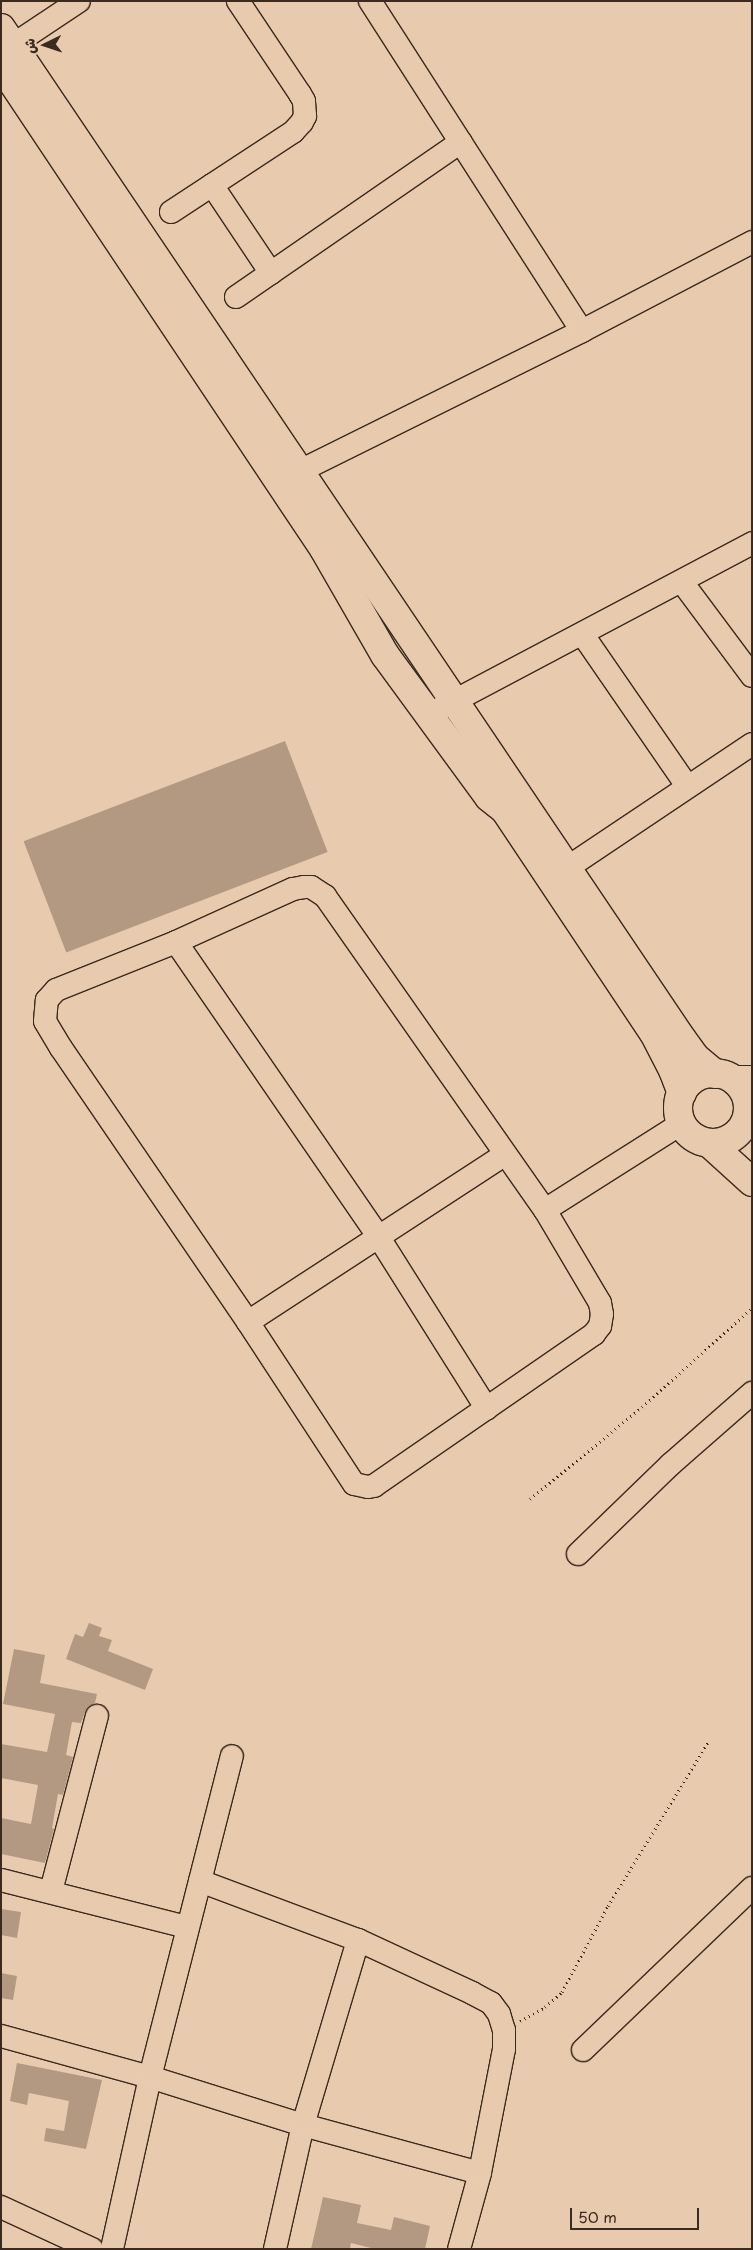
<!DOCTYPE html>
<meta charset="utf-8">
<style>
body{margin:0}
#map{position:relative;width:753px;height:2250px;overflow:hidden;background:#e8cbaf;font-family:"Playpen Sans","Playpen Sans Arabic",sans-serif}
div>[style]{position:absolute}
.building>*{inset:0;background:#b39982;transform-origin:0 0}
.path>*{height:3px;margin-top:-1.5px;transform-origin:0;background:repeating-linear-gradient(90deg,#3b2a1e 0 1px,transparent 0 5px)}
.roads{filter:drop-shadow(1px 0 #3b2a1e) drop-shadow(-1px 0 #3b2a1e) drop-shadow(0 1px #3b2a1e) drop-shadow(0 -1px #3b2a1e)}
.minor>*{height:22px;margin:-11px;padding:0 11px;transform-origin:11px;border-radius:11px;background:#e8cbaf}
.major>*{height:28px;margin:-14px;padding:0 14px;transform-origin:14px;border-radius:14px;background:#e8cbaf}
.major>.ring{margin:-14px;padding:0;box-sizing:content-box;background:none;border:28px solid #e8cbaf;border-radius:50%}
span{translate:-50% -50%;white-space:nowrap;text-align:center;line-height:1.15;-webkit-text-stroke:4.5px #e8cbaf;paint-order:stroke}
.frame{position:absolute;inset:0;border:2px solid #3b2a1e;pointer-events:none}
.north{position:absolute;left:20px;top:20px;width:50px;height:50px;-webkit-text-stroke:4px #e8cbaf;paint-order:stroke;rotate:266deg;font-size:14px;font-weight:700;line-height:20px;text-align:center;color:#3b2a1e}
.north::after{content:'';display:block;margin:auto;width:18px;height:22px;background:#3b2a1e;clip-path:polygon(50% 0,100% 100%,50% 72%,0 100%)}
.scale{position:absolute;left:570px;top:2208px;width:129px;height:22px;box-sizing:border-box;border:2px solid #3b2a1e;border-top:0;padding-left:6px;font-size:15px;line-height:18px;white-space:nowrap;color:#3b2a1e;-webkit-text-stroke:4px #e8cbaf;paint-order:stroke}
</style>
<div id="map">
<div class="building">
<div style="left:285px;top:741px;width:119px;height:280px;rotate:69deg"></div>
<div style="clip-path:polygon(89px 1623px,102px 1628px,99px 1636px,112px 1640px,108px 1651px,153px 1669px,145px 1690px,66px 1659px,75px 1634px,83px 1637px)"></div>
<div style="clip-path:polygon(14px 1649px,45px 1655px,40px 1683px,97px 1694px,95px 1703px,87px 1707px,81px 1723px,72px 1722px,66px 1755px,73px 1757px,63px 1795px,58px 1794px,52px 1828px,54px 1829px,45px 1863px,1px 1854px,1px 1818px,31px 1824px,38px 1785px,1px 1778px,1px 1744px,47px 1752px,55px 1714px,3px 1704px)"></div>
<div style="clip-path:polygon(1px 1909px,21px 1912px,17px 1938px,1px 1935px)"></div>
<div style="clip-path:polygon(1px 1973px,17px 1976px,13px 2000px,1px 1998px)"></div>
<div style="clip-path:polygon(17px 2063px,102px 2080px,86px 2149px,44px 2141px,46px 2128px,64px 2131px,69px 2101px,29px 2093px,27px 2105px,10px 2101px)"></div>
<div style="clip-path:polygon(323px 2197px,361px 2205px,357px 2223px,391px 2230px,394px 2217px,430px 2226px,425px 2249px,375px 2249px,351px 2243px,350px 2249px,311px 2249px)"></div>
</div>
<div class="path">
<div style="left:530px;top:1499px;width:145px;rotate:-39.4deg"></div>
<div style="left:642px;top:1407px;width:148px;rotate:-42deg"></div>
<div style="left:520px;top:2021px;width:29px;rotate:-29deg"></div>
<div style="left:545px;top:2007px;width:23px;rotate:-41deg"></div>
<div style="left:562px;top:1992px;width:98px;rotate:-61.9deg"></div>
<div style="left:608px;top:1906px;width:192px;rotate:-58.6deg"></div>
</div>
<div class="roads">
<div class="minor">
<div style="left:370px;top:1px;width:392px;rotate:57.3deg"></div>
<div style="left:13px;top:45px;width:79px;rotate:-33.7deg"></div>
<div style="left:212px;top:185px;width:106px;rotate:56.2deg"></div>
<div style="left:171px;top:212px;width:146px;rotate:-33.3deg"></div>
<div style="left:293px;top:132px;width:13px;rotate:-48deg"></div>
<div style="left:302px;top:122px;width:7px;rotate:-63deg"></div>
<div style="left:305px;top:116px;width:15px;rotate:-94deg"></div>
<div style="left:304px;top:101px;width:8px;rotate:-120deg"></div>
<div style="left:300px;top:94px;width:112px;rotate:-123.7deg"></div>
<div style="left:236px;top:297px;width:273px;rotate:-34.6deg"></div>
<div style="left:300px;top:471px;width:315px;rotate:-26.4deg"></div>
<div style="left:582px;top:331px;width:192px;rotate:-27.6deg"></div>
<div style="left:682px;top:582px;width:117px;rotate:53.3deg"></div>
<div style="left:583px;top:635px;width:183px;rotate:55.4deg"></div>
<div style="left:439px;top:709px;width:354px;rotate:-27.9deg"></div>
<div style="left:567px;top:868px;width:223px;rotate:-33.8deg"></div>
<div style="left:304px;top:887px;width:7px"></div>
<div style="left:311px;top:887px;width:17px;rotate:33deg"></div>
<div style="left:325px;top:896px;width:383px;rotate:55deg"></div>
<div style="left:545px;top:1210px;width:108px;rotate:59.4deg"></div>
<div style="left:600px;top:1303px;width:11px;rotate:80deg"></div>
<div style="left:602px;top:1314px;width:12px;rotate:99deg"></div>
<div style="left:600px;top:1326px;width:10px;rotate:127deg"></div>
<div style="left:594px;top:1334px;width:267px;rotate:145.4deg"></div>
<div style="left:374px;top:1486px;width:6px;rotate:171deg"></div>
<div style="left:368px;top:1487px;width:14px;rotate:-168deg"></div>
<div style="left:354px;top:1484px;width:194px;rotate:-123.2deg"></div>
<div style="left:248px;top:1322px;width:332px;rotate:-124.3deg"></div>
<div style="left:61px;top:1048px;width:31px;rotate:-121deg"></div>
<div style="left:45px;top:1021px;width:21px;rotate:-85deg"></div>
<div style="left:47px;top:1000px;width:13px;rotate:-48deg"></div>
<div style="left:56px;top:990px;width:129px;rotate:-21.8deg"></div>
<div style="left:176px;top:942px;width:128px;rotate:-24.4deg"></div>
<div style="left:293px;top:889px;width:11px;rotate:-10deg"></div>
<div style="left:176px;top:942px;width:357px;rotate:55.5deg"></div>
<div style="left:378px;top:1236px;width:204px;rotate:57.8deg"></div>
<div style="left:728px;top:1077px;width:24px"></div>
<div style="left:747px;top:1114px;width:5px;rotate:-22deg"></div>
<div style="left:545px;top:1210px;width:162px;rotate:-32.4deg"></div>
<div style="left:248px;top:1322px;width:306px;rotate:-33.1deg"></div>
<div style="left:578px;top:1554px;width:129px;rotate:-44.1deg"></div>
<div style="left:671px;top:1464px;width:108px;rotate:-41.2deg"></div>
<div style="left:1px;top:1880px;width:192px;rotate:14.2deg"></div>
<div style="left:200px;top:1881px;width:169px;rotate:20.5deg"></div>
<div style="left:358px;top:1940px;width:126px;rotate:24.9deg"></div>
<div style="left:472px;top:1993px;width:21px;rotate:28deg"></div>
<div style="left:491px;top:2003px;width:14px;rotate:54deg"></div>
<div style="left:499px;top:2014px;width:17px;rotate:73deg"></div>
<div style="left:504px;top:2030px;width:19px;rotate:90deg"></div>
<div style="left:504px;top:2049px;width:126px;rotate:101deg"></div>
<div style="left:480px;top:2173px;width:79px;rotate:105.4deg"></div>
<div style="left:51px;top:1891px;width:181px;rotate:-75.3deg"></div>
<div style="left:1px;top:2036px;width:155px;rotate:15.4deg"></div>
<div style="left:150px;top:2077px;width:160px;rotate:17.4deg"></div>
<div style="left:303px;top:2125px;width:183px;rotate:15.2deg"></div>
<div style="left:583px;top:2050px;width:234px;rotate:-43.8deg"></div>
<div style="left:1px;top:2207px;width:100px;rotate:24.8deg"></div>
<div style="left:112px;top:2249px;width:176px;rotate:-77.5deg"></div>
<div style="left:150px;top:2077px;width:331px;rotate:-75.7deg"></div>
<div style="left:275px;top:2249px;width:127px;rotate:-77.3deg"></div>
<div style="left:303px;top:2125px;width:193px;rotate:-73.4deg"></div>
</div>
<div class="major">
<div style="left:1px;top:28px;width:1219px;rotate:56.04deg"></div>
<div style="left:682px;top:1039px;width:24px;rotate:54deg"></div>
<div style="left:696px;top:1058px;width:25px;rotate:40deg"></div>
<div style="left:1px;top:65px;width:582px;rotate:56.28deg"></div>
<div style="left:324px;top:549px;width:122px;rotate:60.1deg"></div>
<div style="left:385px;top:655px;width:176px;rotate:53.8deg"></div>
<div style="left:489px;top:797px;width:21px;rotate:39deg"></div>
<div style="left:505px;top:810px;width:268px;rotate:56.3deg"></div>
<div style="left:654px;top:1033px;width:42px;rotate:62.8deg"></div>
<div style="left:673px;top:1070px;width:25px;rotate:69deg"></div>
<div class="ring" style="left:678px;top:1073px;width:42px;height:42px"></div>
<div style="left:709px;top:1143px;width:58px;rotate:42.2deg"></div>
</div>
</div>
<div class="frame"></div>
<div class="north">ش</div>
<div class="scale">50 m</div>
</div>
